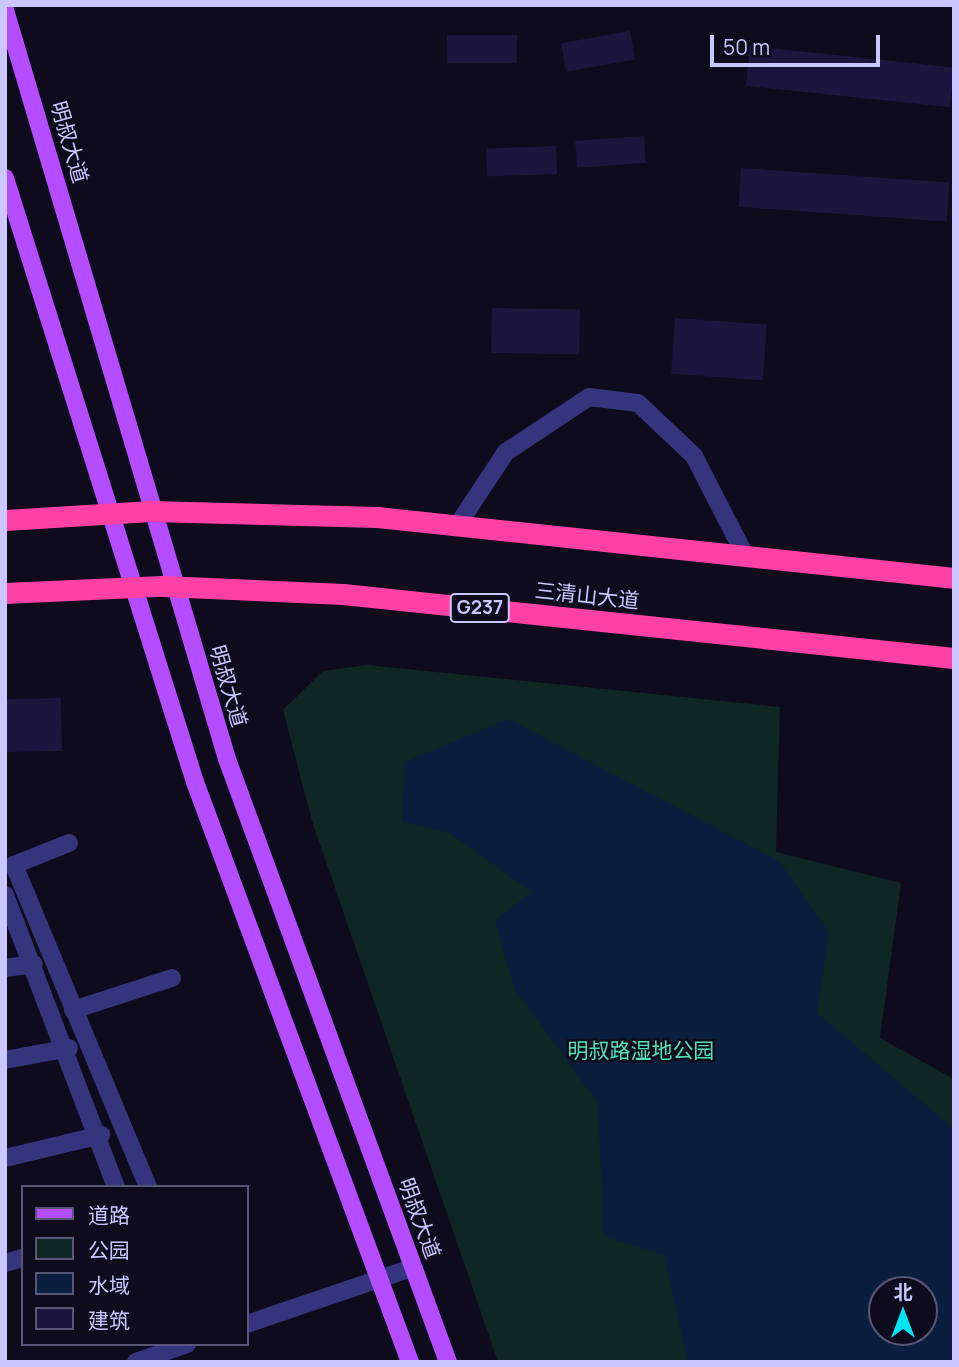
<!DOCTYPE html>
<meta charset="utf-8">
<style>
body{margin:0}
#map{position:relative;width:959px;height:1367px;overflow:hidden;background:#0d0b1c;font-family:Manrope,"Noto Sans SC",sans-serif}
div>[style]{position:absolute}
.green>*{inset:0;background:#0e2624}
.water>*{inset:0;background:#091f3d}
.building>*{inset:0;background:#1c163e;transform-origin:0 0}
.minor>*{height:18px;margin:-9px;padding:0 9px;transform-origin:9px;border-radius:9px;background:#34357d}
.major>*{height:18px;margin:-9px;padding:0 9px;transform-origin:9px;border-radius:9px;background:#b34dff}
.highway>*{height:21px;margin:-10.5px;padding:0 10.5px;transform-origin:10.5px;border-radius:10.5px;background:#ff41a6}
span{translate:-50% -50%;white-space:nowrap;text-align:center;line-height:1.15;-webkit-text-stroke:5px #0d0b1c;paint-order:stroke}
.shield-label span{padding:2px 5px;background:#0d0b1c;border:2px solid;border-radius:5px;-webkit-text-stroke-width:0}
.shield-label{font-size:19px;color:#cac6ff;font-weight:700}
.street-label{font-size:21px;color:#cac6ff}
.park-label{font-size:21px;color:#50e1b5}
.frame{position:absolute;inset:0;border:7px solid #cac6ff;pointer-events:none}
.legend{position:absolute;left:21px;top:1185px;width:228px;height:161px;box-sizing:border-box;background:#0d0b1c;border:2px solid #595677;margin:0;padding:9px 12px;list-style:none;font-size:21px;color:#cac6ff}
.legend li{display:flex;align-items:center;gap:14px;height:35px}
.legend b{width:35px;border:2px solid #595677}
.north{position:absolute;left:868px;top:1276px;width:70px;height:70px;box-sizing:border-box;background:#0d0b1c;border:2px solid #595677;border-radius:50%;rotate:0deg;font-size:19px;font-weight:700;line-height:28px;text-align:center;color:#cac6ff}
.north::after{content:'';display:block;margin:auto;width:24px;height:32px;background:#00e6f1;clip-path:polygon(50% 0,100% 100%,50% 72%,0 100%)}
.scale{position:absolute;left:710px;top:35px;width:170px;height:32px;box-sizing:border-box;border:4px solid #cac6ff;border-top:0;padding-left:9px;font-size:21px;line-height:24px;white-space:nowrap;color:#cac6ff;-webkit-text-stroke:5px #0d0b1c;paint-order:stroke}
</style>
<div id="map">
<div class="green">
<div style="clip-path:polygon(evenodd,367px 665px,780px 707px,776px 852px,901px 883px,880px 1038px,954px 1079px,954px 1362px,498px 1362px,312px 821px,283px 710px,323px 671px,367px 665px,882px 1290px,924px 1290px,924px 1332px,882px 1332px,882px 1290px)"></div>
</div>
<div class="water">
<div style="clip-path:polygon(evenodd,508px 719px,779px 861px,829px 932px,817px 1013px,954px 1129px,954px 1362px,688px 1362px,664px 1255px,604px 1236px,598px 1103px,514px 988px,495px 920px,532px 892px,449px 833px,402px 821px,405px 762px,508px 719px,882px 1290px,924px 1290px,924px 1332px,882px 1332px,882px 1290px)"></div>
</div>
<div class="building">
<div style="left:630px;top:31px;width:29px;height:70px;rotate:80deg"></div>
<div style="left:517px;top:35px;width:28px;height:70px;rotate:90deg"></div>
<div style="left:750px;top:46px;width:205px;height:40px;rotate:6deg"></div>
<div style="left:644px;top:136px;width:27px;height:69px;rotate:86deg"></div>
<div style="left:556px;top:146px;width:28px;height:70px;rotate:88deg"></div>
<div style="left:741px;top:168px;width:209px;height:39px;rotate:4deg"></div>
<div style="left:492px;top:308px;width:88px;height:45px;rotate:1deg"></div>
<div style="left:675px;top:318px;width:92px;height:56px;rotate:4deg"></div>
<div style="left:61px;top:698px;width:53px;height:56px;rotate:89deg"></div>
</div>
<div class="minor">
<div style="left:457px;top:526px;width:89px;rotate:-56.5deg"></div>
<div style="left:506px;top:452px;width:100px;rotate:-33.5deg"></div>
<div style="left:589px;top:397px;width:49px;rotate:7deg"></div>
<div style="left:638px;top:403px;width:77px;rotate:43.4deg"></div>
<div style="left:694px;top:456px;width:114px;rotate:62.8deg"></div>
<div style="left:69px;top:843px;width:59px;rotate:158.2deg"></div>
<div style="left:14px;top:865px;width:349px;rotate:67.4deg"></div>
<div style="left:5px;top:895px;width:312px;rotate:69.2deg"></div>
<div style="left:5px;top:968px;width:29px;rotate:-8deg"></div>
<div style="left:73px;top:1010px;width:104px;rotate:-17.9deg"></div>
<div style="left:5px;top:1060px;width:65px;rotate:-10.6deg"></div>
<div style="left:5px;top:1158px;width:99px;rotate:-13.5deg"></div>
<div style="left:5px;top:1263px;width:19px;rotate:-16deg"></div>
<div style="left:247px;top:1324px;width:176px;rotate:-18.8deg"></div>
<div style="left:136px;top:1362px;width:54px;rotate:-19.4deg"></div>
</div>
<div class="major">
<div style="left:5px;top:10px;width:781px;rotate:73.49deg"></div>
<div style="left:227px;top:759px;width:642px;rotate:69.87deg"></div>
<div style="left:5px;top:178px;width:633px;rotate:72.54deg"></div>
<div style="left:195px;top:782px;width:619px;rotate:69.66deg"></div>
</div>
<div class="highway">
<div style="left:5px;top:520px;width:146px;rotate:-3.5deg"></div>
<div style="left:151px;top:511px;width:226px;rotate:1.5deg"></div>
<div style="left:377px;top:517px;width:580px;rotate:6.03deg"></div>
<div style="left:5px;top:593px;width:157px;rotate:-2.6deg"></div>
<div style="left:162px;top:586px;width:181px;rotate:2.5deg"></div>
<div style="left:343px;top:594px;width:614px;rotate:5.98deg"></div>
</div>
<div class="shield-label">
<span style="left:480px;top:608px">G237</span>
</div>
<div class="street-label">
<span style="left:70px;top:142px;rotate:74deg">明叔大道</span>
<span style="left:587px;top:595px;rotate:6deg">三清山大道</span>
<span style="left:229px;top:686px;rotate:74deg">明叔大道</span>
<span style="left:420px;top:1218px;rotate:70deg">明叔大道</span>
</div>
<div class="park-label">
<span style="left:641px;top:1050px">明叔路湿地公园</span>
</div>
<div class="frame"></div>
<ul class="legend">
<li><b style="height:9px;background:#b34dff"></b>道路</li>
<li><b style="height:19px;background:#0e2624"></b>公园</li>
<li><b style="height:19px;background:#091f3d"></b>水域</li>
<li><b style="height:19px;background:#1c163e"></b>建筑</li>
</ul>
<div class="north">北</div>
<div class="scale">50 m</div>
</div>
